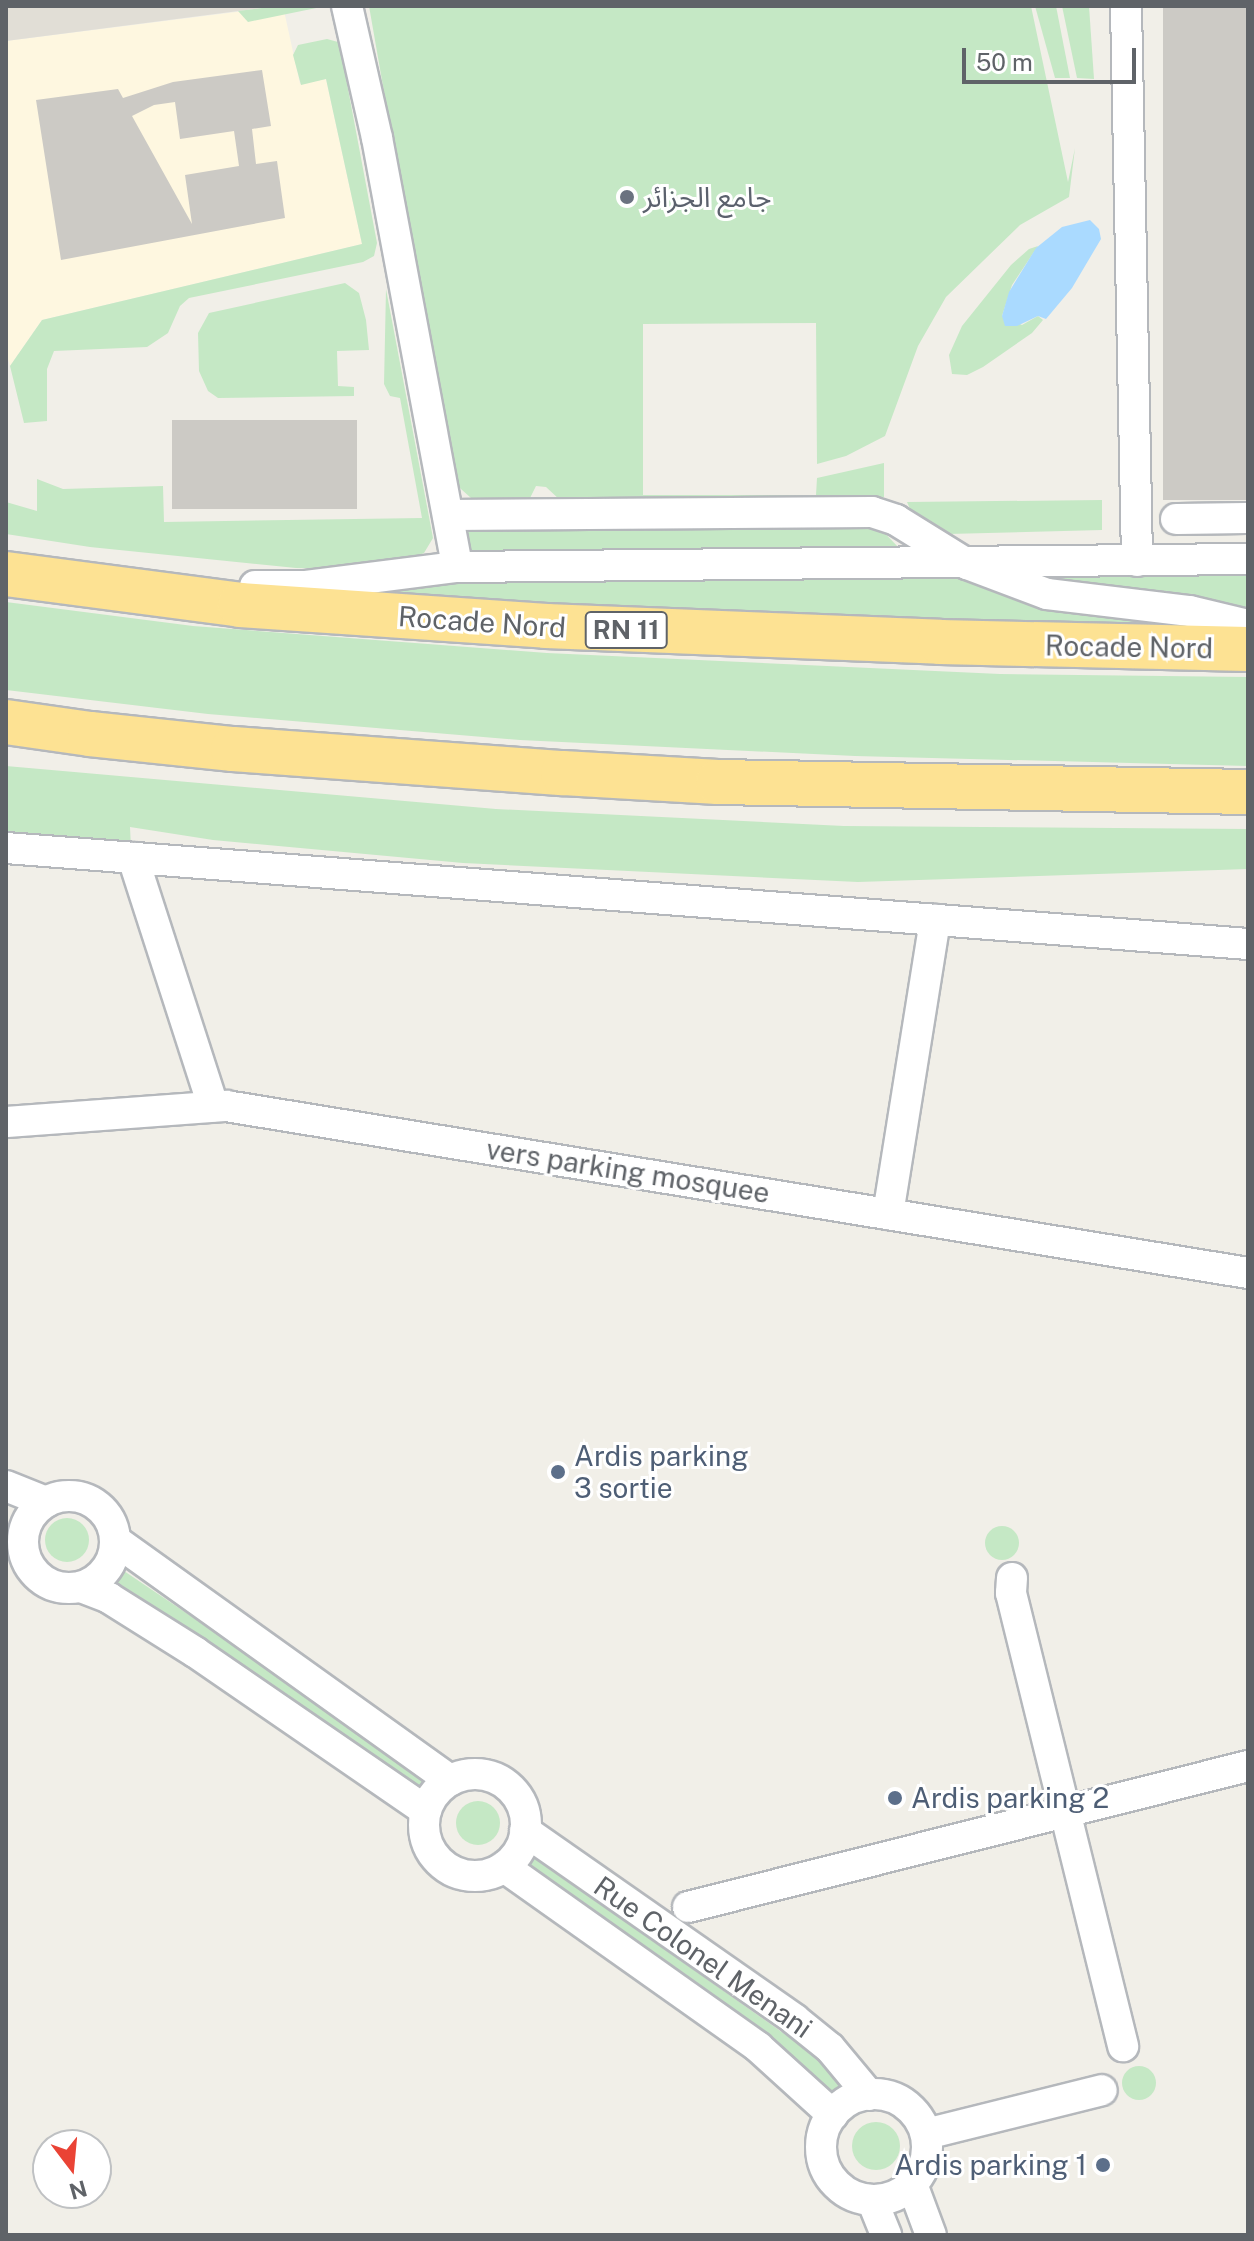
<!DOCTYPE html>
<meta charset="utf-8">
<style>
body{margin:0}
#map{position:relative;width:1254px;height:2241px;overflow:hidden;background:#f1efe8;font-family:"Public Sans","Noto Sans Arabic",sans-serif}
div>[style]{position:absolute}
.commercial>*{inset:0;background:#fef7e0}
.education>*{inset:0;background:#e1ded6}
.green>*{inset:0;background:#c5e8c5;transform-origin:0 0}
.round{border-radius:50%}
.water>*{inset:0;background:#aadaff}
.building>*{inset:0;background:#cccac5;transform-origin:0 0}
.roads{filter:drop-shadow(2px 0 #b5b8bc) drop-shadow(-2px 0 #b5b8bc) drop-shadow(0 2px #b5b8bc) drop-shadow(0 -2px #b5b8bc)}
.minor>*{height:30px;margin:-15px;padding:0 15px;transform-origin:15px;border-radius:15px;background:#fff}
.minor>.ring{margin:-15px;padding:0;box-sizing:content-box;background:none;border:30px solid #fff;border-radius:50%}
.highway>*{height:44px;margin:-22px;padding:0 22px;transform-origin:22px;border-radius:22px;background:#fde293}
.dots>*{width:22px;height:22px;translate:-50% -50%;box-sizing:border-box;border:4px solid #fff;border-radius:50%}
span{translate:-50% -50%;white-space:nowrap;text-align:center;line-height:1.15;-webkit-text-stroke:6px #fff;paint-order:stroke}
.shield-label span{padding:2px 6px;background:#fff;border:2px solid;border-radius:6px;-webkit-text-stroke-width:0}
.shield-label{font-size:26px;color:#5f6368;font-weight:700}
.worship-label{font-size:28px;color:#5b616d}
.left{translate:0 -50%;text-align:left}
.street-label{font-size:28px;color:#5f6368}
.service-label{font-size:28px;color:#4e5e75}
.right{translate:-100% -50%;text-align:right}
.frame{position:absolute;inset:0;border:8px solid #5f6368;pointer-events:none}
.north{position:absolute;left:32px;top:2129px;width:80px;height:80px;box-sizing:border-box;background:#fff;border:2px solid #bfc1c3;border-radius:50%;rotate:164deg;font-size:22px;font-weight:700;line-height:32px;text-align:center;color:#5f6368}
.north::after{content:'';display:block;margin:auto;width:28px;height:36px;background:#ea4335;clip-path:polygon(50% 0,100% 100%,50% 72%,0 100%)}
.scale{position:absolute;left:962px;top:48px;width:174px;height:36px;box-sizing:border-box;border:4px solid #5f6368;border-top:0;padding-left:10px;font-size:24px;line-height:28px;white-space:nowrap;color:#5f6368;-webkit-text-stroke:6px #fff;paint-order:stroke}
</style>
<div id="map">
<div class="commercial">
<div style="clip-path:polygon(283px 6px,300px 84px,326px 79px,362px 244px,42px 320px,10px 366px,6px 352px,6px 41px)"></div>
</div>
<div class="education">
<div style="clip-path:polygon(6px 6px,277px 6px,6px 41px)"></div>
</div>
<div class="green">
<div style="clip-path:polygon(277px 6px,326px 6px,248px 22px,238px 11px)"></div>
<div style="clip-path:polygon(369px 6px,1031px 6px,1068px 182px,1075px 148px,1069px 197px,1020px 225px,946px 297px,918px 346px,885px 436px,846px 456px,817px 464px,816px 323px,643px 324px,643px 495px,816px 495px,817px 478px,884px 463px,884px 497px,795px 505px,560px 500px,546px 487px,536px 486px,530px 498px,523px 501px,480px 506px,452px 481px)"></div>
<div style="clip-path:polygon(1035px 6px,1056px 6px,1070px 78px,1055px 78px)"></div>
<div style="clip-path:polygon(1062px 6px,1089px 6px,1094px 79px,1077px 78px)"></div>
<div style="clip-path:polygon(327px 39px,338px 42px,342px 57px,377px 243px,374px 256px,363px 262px,189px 298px,180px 306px,168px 333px,147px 347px,54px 351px,47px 369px,47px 421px,24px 423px,10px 366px,42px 320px,362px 244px,326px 79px,301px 85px,293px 55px,298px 45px)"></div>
<div style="clip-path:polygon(1038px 246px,1012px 285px,1002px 316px,1022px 325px,1038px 316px,1043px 320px,1032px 333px,983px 367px,967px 375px,952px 374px,949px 355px,962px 326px,1011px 265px,1029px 249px)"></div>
<div style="clip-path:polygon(345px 283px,359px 293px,366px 320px,369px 350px,337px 351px,338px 386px,354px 387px,354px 396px,218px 398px,208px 391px,199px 371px,198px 333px,209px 313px)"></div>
<div style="clip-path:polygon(386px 289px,433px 538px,424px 553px,403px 562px,334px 569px,296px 568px,90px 547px,6px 534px,6px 502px,37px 511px,37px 479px,63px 489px,163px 486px,164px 522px,422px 518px,400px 398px,390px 396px,384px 384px)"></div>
<div style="clip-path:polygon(1102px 500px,1102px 530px,948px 534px,932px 532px,914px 518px,907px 502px)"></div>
<div style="clip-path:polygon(873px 521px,901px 550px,475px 555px,466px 552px,463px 530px,471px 525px)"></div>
<div style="clip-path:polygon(1248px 559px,1248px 626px,968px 622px,685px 611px,428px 598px,386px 590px,390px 583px,967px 564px)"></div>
<div style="clip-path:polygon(6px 602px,193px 626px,547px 653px,1000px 674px,1248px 677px,1248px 766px,855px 756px,520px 740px,208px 714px,6px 690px)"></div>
<div style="clip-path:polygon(6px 766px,496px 809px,844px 826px,1248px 829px,1248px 869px,858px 882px,463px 863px,213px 840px,130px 827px,131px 848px,6px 838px)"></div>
<div class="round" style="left:45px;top:1518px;width:44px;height:44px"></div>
<div class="round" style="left:985px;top:1526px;width:34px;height:34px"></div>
<div style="left:124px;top:1571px;width:374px;height:16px;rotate:34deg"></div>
<div class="round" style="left:456px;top:1801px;width:44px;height:44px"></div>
<div style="clip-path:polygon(530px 1854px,810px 2052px,848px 2090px,838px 2099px,802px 2064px,522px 1866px)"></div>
<div class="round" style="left:1122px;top:2066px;width:34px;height:34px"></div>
<div class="round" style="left:852px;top:2122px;width:48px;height:48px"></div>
</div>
<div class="water">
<div style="clip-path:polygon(1090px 220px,1099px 229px,1101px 239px,1072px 288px,1046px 319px,1038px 316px,1017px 326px,1005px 326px,1002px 316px,1009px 292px,1036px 248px,1062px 227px)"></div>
</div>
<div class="building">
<div style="left:1163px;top:6px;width:85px;height:494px"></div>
<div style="clip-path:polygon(evenodd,262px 70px,271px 126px,252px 129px,256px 164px,277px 161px,285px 218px,61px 260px,36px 100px,118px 89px,123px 98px,173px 82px,262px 70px,175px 102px,180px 139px,234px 131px,239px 166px,185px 175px,192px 224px,132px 116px,154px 105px,175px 102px)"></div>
<div style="left:357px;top:420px;width:89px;height:185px;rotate:90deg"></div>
</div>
<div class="roads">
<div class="minor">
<div style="left:347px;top:6px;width:135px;rotate:77.2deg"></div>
<div style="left:377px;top:138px;width:436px;rotate:79.4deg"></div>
<div style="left:1126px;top:6px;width:555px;rotate:88.86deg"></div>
<div style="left:448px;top:515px;width:424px;rotate:-0.4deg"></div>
<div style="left:872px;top:512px;width:25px;rotate:18deg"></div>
<div style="left:896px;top:520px;width:84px;rotate:31.8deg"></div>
<div style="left:967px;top:564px;width:85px;rotate:20.6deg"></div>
<div style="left:1047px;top:594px;width:144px;rotate:6.8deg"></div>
<div style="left:1190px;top:611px;width:60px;rotate:13.6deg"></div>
<div style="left:1176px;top:519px;width:72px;rotate:-0.8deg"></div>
<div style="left:255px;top:586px;width:51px"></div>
<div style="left:306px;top:586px;width:152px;rotate:-7.2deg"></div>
<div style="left:457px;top:567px;width:791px;rotate:-0.58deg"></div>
<div style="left:6px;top:848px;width:1246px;rotate:4.42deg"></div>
<div style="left:133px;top:858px;width:261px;rotate:72.1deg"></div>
<div style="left:6px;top:1122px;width:221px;rotate:-4.2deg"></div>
<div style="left:226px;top:1106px;width:1036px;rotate:9.28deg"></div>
<div style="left:888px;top:1214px;width:298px;rotate:-80.9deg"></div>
<div style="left:6px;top:1486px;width:43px;rotate:21.8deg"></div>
<div class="ring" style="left:23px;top:1496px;width:62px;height:62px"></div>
<div style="left:116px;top:1541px;width:411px;rotate:35.6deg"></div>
<div style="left:1012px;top:1578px;width:15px;rotate:94deg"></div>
<div style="left:1011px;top:1593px;width:467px;rotate:76.1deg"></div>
<div style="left:81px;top:1587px;width:30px;rotate:21deg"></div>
<div style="left:109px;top:1598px;width:102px;rotate:32.1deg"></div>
<div style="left:195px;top:1652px;width:280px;rotate:34.5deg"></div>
<div class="ring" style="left:424px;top:1774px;width:72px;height:72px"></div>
<div style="left:525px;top:1831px;width:328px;rotate:34.9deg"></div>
<div style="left:794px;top:2019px;width:46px;rotate:38.9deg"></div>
<div style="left:830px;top:2048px;width:61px;rotate:50.3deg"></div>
<div style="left:504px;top:1867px;width:311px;rotate:35.3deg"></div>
<div style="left:758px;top:2047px;width:101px;rotate:42.2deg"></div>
<div style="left:688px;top:1907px;width:577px;rotate:-14.13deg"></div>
<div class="ring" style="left:821px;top:2094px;width:76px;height:76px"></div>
<div style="left:926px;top:2134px;width:181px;rotate:-14deg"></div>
<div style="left:912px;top:2184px;width:54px;rotate:69.6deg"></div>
<div style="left:872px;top:2200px;width:38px;rotate:68deg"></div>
</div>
<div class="highway">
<div style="left:6px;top:574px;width:236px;rotate:7.5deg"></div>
<div style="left:240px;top:605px;width:307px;rotate:3.9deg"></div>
<div style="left:546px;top:626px;width:394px;rotate:2.3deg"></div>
<div style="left:940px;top:642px;width:308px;rotate:1.3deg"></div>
<div style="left:6px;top:722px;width:85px;rotate:8.1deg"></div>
<div style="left:90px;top:734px;width:144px;rotate:6deg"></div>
<div style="left:233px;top:749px;width:331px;rotate:4.2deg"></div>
<div style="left:563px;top:773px;width:155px;rotate:3.3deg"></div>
<div style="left:718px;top:782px;width:530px;rotate:1.08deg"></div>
</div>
</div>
<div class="dots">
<div style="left:627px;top:197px;background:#6b7280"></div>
<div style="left:558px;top:1472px;background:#5c6f8a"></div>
<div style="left:895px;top:1798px;background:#5c6f8a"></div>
<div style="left:1103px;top:2165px;background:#5c6f8a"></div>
</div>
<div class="shield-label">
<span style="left:626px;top:630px">RN 11</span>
</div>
<div class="worship-label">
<span class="left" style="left:643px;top:197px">جامع الجزائر</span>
</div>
<div class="street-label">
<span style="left:482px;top:622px;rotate:4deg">Rocade Nord</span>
<span style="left:1129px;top:647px;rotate:1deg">Rocade Nord</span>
<span style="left:628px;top:1171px;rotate:9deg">vers parking mosquee</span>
<span style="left:703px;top:1957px;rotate:35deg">Rue Colonel Menani</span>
</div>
<div class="service-label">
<span class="left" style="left:574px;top:1472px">Ardis parking<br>3 sortie</span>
<span class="left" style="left:911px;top:1798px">Ardis parking 2</span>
<span class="right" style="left:1087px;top:2165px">Ardis parking 1</span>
</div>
<div class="frame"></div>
<div class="north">N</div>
<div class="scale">50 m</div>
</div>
